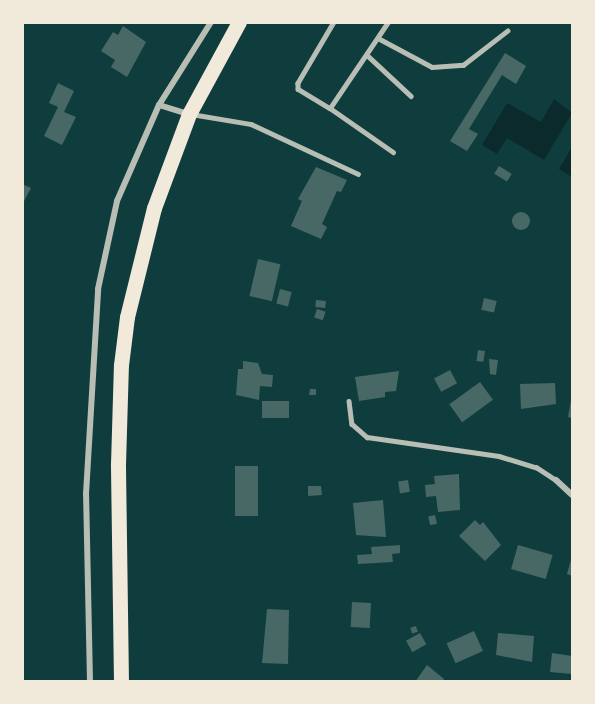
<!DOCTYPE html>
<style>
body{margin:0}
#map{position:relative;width:595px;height:704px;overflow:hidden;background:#0f3d3e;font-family:"Sofia Sans Condensed",sans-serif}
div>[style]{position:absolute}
.water>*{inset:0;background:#0a2a2b}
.building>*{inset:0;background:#486865;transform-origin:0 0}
.round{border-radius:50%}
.service>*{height:4.5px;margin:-2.25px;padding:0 2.25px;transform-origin:2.25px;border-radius:2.25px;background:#b8beb3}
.minor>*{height:6px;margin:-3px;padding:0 3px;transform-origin:3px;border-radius:3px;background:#b8beb3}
.primary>*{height:15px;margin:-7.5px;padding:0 7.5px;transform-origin:7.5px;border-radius:7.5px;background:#f1e9da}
span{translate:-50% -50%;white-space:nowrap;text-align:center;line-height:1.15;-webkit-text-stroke:5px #f1e9da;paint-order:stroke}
.frame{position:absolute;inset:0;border:24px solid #f1e9da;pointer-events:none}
</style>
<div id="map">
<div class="water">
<div style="clip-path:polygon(554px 99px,572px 113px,544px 160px,507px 138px,497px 154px,482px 145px,507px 103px,541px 122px)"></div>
<div style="clip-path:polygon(572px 147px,572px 177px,559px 169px)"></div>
</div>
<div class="building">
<div style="clip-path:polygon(123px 26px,146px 42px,127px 77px,111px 67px,115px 60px,101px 51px,113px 32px,118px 35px)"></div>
<div style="clip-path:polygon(505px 53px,526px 66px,516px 84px,502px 75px,469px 129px,478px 134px,467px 151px,450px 141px)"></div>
<div style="clip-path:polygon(58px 83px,74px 91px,64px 112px,76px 117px,62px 145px,44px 136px,58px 107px,49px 103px)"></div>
<div style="left:499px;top:166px;width:15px;height:9px;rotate:32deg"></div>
<div style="clip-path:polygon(316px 167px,347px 180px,341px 192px,337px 191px,322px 224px,327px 227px,321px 239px,291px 226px,302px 201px,298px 199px)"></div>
<div style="clip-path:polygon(22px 184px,31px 188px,22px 205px)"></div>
<div class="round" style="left:512px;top:212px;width:18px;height:18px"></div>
<div style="left:258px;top:259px;width:23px;height:38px;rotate:13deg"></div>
<div style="left:280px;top:289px;width:12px;height:15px;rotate:14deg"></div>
<div style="left:484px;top:298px;width:13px;height:12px;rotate:13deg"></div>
<div style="left:316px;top:300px;width:10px;height:7px;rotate:6deg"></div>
<div style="left:317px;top:309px;width:9px;height:9px;rotate:18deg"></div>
<div style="left:478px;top:350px;width:7px;height:11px;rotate:8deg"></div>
<div style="clip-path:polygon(489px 359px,498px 360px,496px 375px,490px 374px)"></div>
<div style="clip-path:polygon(243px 361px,258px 363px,262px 374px,273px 375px,272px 387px,260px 386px,259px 400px,236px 395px,238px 369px,243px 369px)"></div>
<div style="left:450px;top:370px;width:15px;height:18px;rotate:62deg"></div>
<div style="clip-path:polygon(399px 371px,396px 391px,385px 392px,385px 397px,359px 401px,355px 377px)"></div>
<div style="left:480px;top:382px;width:22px;height:38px;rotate:54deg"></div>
<div style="clip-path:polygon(555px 383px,556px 404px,521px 409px,520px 384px)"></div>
<div style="clip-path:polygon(310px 389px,316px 389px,316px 395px,309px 395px)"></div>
<div style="clip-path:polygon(571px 400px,572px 400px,572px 418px,568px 417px)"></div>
<div style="left:262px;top:401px;width:27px;height:17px"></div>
<div style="left:235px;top:466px;width:23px;height:50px"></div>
<div style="clip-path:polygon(459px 474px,460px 510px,438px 512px,436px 496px,426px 497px,425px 485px,435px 484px,434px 476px)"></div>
<div style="left:408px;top:480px;width:12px;height:10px;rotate:81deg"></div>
<div style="clip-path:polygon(308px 486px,321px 486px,322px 495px,308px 496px)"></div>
<div style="clip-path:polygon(383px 500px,386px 537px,356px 535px,353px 503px)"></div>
<div style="left:435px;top:515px;width:9px;height:7px;rotate:77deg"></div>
<div style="clip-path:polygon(475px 520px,480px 525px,483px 522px,501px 545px,485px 561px,459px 536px)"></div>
<div style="clip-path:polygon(400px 545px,400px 553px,392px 554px,393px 562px,358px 564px,357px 555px,372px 554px,371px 547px)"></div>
<div style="left:518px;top:545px;width:36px;height:25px;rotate:16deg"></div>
<div style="clip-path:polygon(572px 556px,572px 576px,567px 574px)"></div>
<div style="left:352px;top:602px;width:19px;height:25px;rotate:3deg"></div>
<div style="clip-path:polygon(267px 609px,289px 610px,288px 664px,262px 663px)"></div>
<div style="left:416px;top:626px;width:6px;height:6px;rotate:72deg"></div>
<div style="left:474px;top:631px;width:22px;height:30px;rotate:66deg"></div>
<div style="left:420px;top:633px;width:13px;height:16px;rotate:61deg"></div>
<div style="clip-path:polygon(498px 633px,534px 636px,532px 662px,496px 655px)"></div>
<div style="clip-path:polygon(552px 653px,572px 656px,572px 674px,550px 672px)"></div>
<div style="clip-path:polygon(427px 665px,444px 679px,442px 682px,415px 682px)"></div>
</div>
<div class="service">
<div style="left:334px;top:22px;width:71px;rotate:120.5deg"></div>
<div style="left:298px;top:83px;width:6px;rotate:90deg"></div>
<div style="left:298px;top:89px;width:37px;rotate:31deg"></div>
<div style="left:330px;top:108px;width:104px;rotate:-56deg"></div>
<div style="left:378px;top:38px;width:61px;rotate:28.2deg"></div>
<div style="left:432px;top:67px;width:31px;rotate:-4deg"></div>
<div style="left:463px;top:65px;width:56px;rotate:-37.7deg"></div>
<div style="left:367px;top:55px;width:60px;rotate:43deg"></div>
<div style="left:330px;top:108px;width:77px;rotate:34.9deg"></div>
<div style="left:191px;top:114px;width:61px;rotate:9.5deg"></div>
<div style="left:251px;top:124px;width:118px;rotate:25deg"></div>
<div style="left:349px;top:401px;width:23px;rotate:83deg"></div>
<div style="left:352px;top:424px;width:20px;rotate:41deg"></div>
<div style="left:367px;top:437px;width:133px;rotate:8.2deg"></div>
<div style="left:499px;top:456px;width:39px;rotate:17deg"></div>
<div style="left:536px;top:467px;width:24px;rotate:33deg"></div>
</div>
<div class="minor">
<div style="left:159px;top:105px;width:30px;rotate:17deg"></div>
<div style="left:556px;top:480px;width:22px;rotate:43deg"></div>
<div style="left:90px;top:682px;width:188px;rotate:-91.2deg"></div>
<div style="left:86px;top:494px;width:205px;rotate:-86.6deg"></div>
<div style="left:98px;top:289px;width:90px;rotate:-77.8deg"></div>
<div style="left:117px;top:201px;width:105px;rotate:-66.4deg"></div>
<div style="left:159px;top:105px;width:98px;rotate:-57.9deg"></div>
</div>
<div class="primary">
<div style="left:121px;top:682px;width:218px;rotate:-90.8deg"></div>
<div style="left:118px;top:464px;width:99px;rotate:-88.3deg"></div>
<div style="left:121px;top:365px;width:48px;rotate:-82.9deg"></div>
<div style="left:127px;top:317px;width:112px;rotate:-76.1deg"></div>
<div style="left:154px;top:208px;width:100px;rotate:-69.6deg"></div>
<div style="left:189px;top:114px;width:105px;rotate:-61.5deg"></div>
</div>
<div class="frame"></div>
</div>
